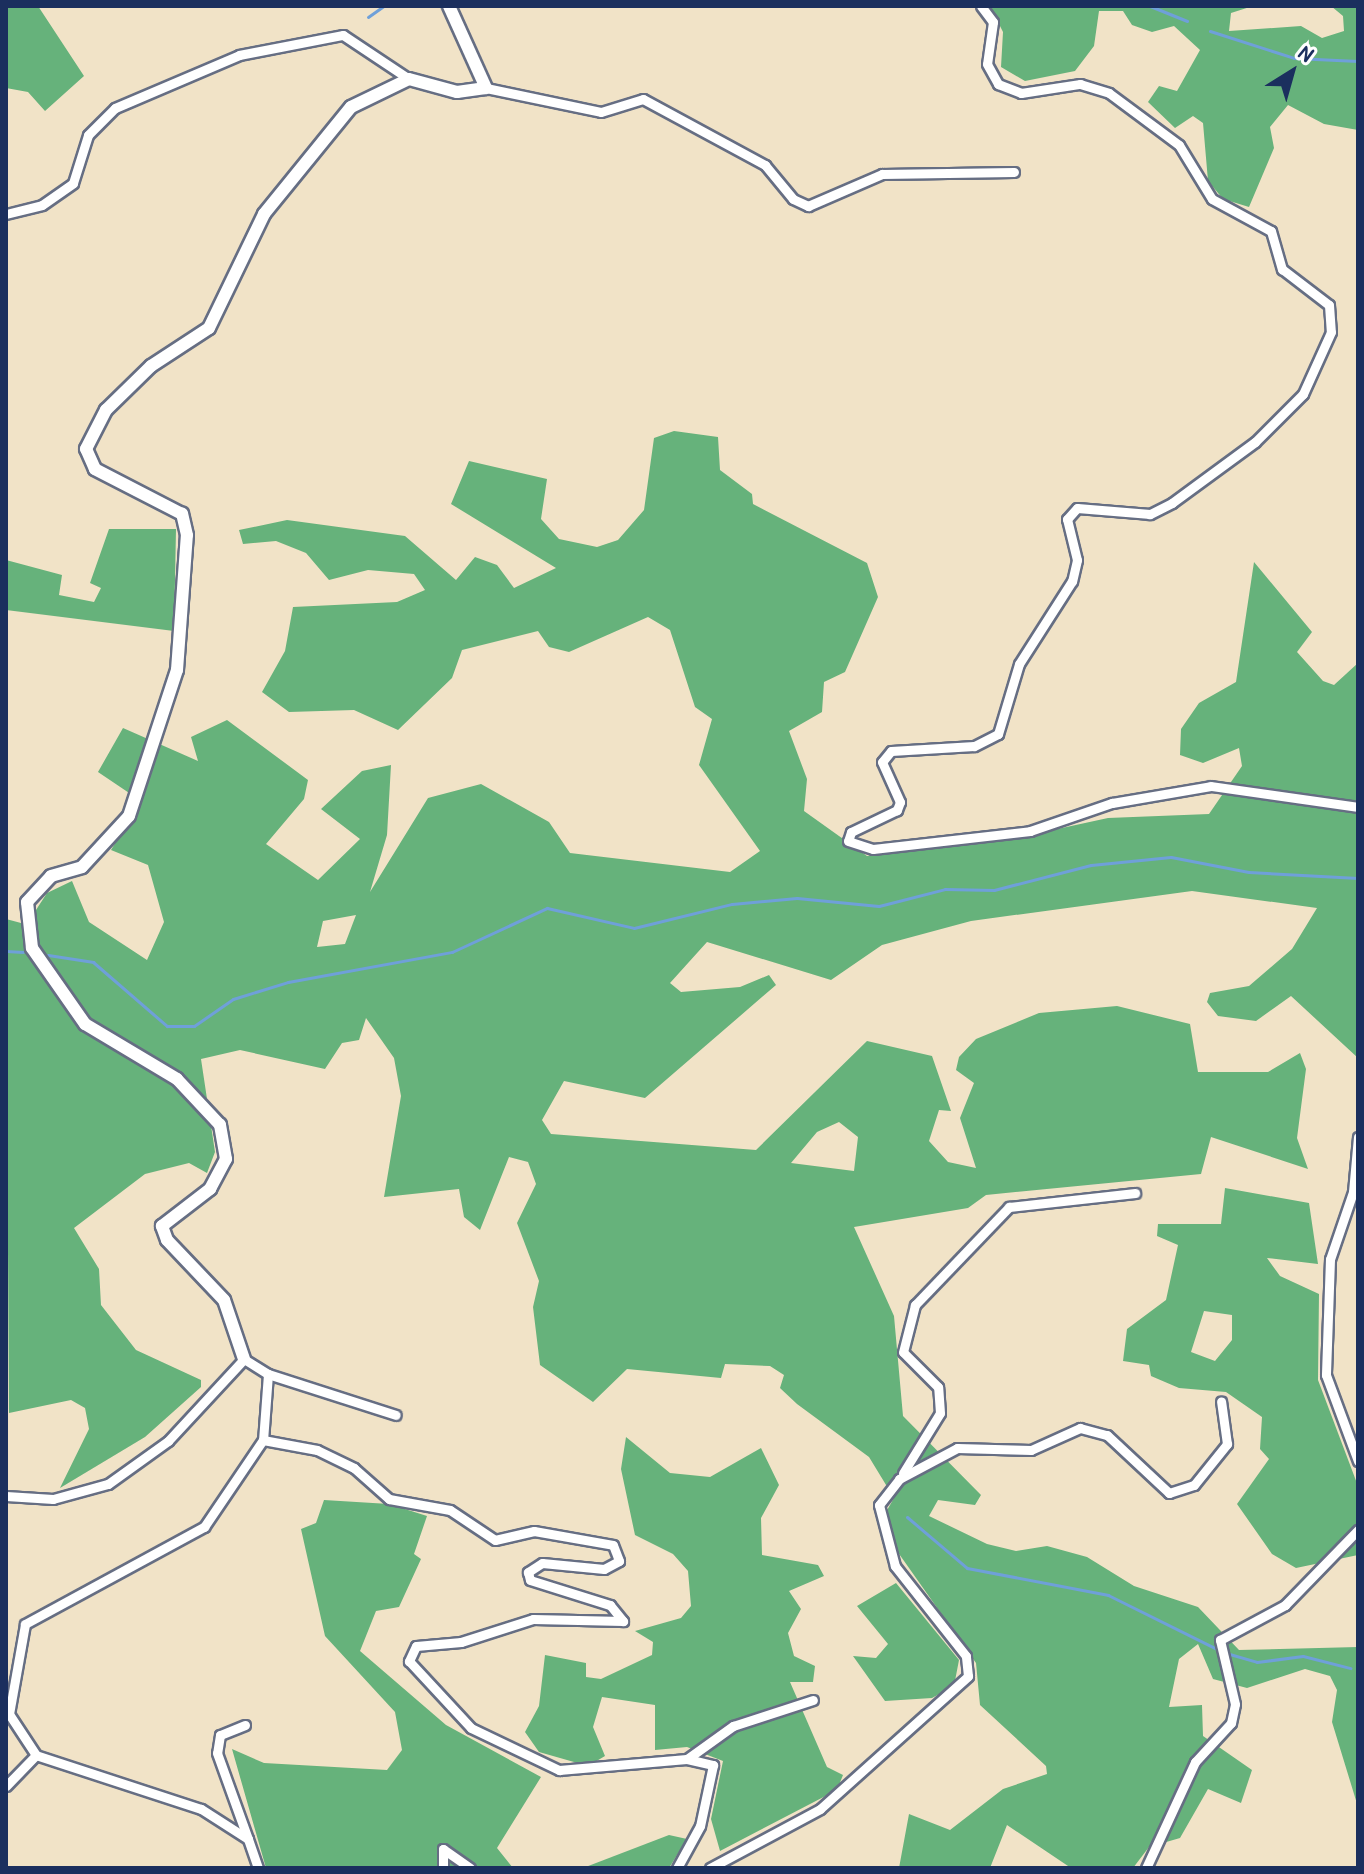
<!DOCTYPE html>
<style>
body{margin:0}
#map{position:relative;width:1364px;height:1874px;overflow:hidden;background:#f1e3c7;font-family:"Patrick Hand",sans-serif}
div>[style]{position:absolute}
.forest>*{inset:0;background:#66b27b}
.stream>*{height:3px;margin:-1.5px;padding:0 1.5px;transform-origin:1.5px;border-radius:1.5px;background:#6fa0d9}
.roads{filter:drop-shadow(2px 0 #666e83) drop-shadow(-2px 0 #666e83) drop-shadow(0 2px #666e83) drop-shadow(0 -2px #666e83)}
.street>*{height:9px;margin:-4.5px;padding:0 4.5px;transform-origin:4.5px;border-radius:4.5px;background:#fff}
.secondary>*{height:12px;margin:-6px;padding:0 6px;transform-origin:6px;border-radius:6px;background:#fff}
span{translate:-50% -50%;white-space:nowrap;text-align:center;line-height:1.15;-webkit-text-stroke:6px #fff;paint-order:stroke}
.frame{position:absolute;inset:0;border:8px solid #1b2f5e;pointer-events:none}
.north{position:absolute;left:1252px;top:32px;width:80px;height:80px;-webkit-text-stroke:6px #fff;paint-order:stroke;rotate:37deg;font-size:22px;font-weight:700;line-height:32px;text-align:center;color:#1b2f5e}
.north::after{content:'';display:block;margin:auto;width:28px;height:36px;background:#1b2f5e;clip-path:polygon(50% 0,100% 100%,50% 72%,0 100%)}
</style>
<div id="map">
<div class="forest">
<div style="clip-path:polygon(6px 6px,38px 6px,84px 76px,45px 111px,28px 92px,6px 88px)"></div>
<div style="clip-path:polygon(990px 6px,1253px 6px,1231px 13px,1229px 31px,1301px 26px,1322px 38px,1344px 31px,1343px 16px,1331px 6px,1358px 6px,1358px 130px,1324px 124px,1288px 105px,1270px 127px,1274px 148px,1249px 207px,1223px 199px,1208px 181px,1203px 123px,1193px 116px,1175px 128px,1148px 102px,1159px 86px,1177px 91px,1200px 50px,1174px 26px,1152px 32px,1132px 25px,1123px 11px,1099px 11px,1094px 46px,1075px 71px,1025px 81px,1001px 67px,1003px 32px)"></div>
<div style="clip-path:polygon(evenodd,674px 431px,718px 437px,720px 470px,752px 494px,753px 504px,867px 563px,878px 597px,845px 672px,824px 682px,822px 712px,789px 731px,807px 779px,804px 811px,867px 856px,1002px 841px,1108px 818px,1209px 814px,1242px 766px,1239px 748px,1203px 763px,1180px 755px,1181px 729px,1199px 703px,1236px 682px,1254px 562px,1312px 632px,1297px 652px,1323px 681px,1334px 685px,1358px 663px,1358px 1058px,1291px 996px,1256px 1021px,1218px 1016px,1207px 1002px,1210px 993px,1249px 986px,1292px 949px,1317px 908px,1192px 891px,971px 921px,882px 945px,831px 980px,707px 942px,670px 983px,681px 992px,740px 987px,769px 975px,776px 985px,645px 1098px,564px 1081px,542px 1120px,551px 1134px,756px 1150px,867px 1041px,932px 1056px,951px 1111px,939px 1110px,929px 1141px,948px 1162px,976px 1168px,960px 1118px,974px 1083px,956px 1070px,959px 1057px,976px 1039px,1039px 1013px,1117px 1006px,1190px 1024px,1198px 1072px,1268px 1072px,1300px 1053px,1306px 1069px,1297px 1138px,1308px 1169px,1211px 1137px,1201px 1174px,986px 1195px,968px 1208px,854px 1227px,894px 1316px,903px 1416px,981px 1495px,975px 1505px,938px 1500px,929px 1516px,987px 1544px,1016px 1551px,1047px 1546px,1087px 1557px,1134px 1586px,1198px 1607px,1239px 1650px,1358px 1647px,1358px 1807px,1332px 1722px,1337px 1690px,1330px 1676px,1305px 1669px,1247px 1688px,1213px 1679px,1198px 1644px,1179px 1659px,1169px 1707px,1202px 1705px,1203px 1736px,1252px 1770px,1241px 1803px,1208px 1789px,1180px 1838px,1149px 1847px,1133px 1868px,1071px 1868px,1007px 1825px,990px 1868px,899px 1868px,909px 1814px,950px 1830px,1003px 1789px,1047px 1774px,1046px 1766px,980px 1705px,976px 1663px,897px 1551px,886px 1512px,894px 1498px,869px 1457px,797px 1404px,780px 1388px,784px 1375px,770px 1366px,725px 1364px,721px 1378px,627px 1369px,593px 1402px,540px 1365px,533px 1307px,539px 1281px,517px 1223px,536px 1184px,528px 1162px,509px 1157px,480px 1230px,464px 1217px,459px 1189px,384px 1197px,401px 1096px,394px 1058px,366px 1018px,359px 1040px,342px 1043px,325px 1069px,240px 1050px,201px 1059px,215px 1152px,207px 1173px,189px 1163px,145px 1174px,74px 1228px,99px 1269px,101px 1305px,136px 1350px,201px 1380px,201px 1387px,145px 1437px,60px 1488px,89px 1429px,85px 1408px,71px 1400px,9px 1413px,6px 919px,36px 927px,36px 910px,47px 893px,72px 881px,89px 922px,147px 960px,164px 922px,148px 865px,111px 850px,141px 801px,98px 772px,123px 728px,198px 761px,191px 737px,227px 720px,308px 780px,304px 799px,266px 844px,318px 880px,360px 839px,321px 809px,362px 771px,391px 765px,387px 835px,370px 892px,428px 798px,481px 784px,549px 822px,570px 853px,730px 872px,760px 851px,699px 765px,712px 719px,695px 707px,670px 630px,648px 617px,569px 652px,549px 647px,538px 631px,462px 650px,452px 678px,398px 730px,354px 710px,289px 712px,262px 692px,285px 651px,293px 607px,397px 602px,425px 590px,414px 574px,368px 570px,329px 580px,306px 553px,276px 541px,243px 544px,239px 530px,287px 520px,405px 536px,456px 580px,475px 557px,497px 565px,514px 588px,556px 568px,451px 504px,469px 461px,547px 479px,541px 519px,559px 539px,597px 547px,618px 540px,644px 510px,654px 438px,674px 431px,356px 915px,345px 944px,317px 947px,323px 921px,356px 915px,674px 431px,839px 1122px,858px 1137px,854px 1171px,791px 1163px,817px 1132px,839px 1122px)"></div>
<div style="clip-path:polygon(109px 529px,176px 529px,174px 631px,6px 610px,6px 560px,62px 575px,59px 595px,94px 602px,101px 588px,90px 583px)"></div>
<div style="clip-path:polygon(evenodd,1225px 1188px,1309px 1203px,1318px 1264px,1267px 1258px,1280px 1276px,1319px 1294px,1318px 1380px,1358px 1486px,1358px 1555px,1296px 1568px,1272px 1554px,1237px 1504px,1269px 1459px,1260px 1449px,1262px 1417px,1226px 1392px,1179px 1388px,1151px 1376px,1149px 1365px,1123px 1361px,1127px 1329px,1166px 1300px,1178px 1245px,1157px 1236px,1158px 1224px,1221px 1224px,1225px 1188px,1204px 1311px,1232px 1315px,1232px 1340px,1215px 1361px,1191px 1352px,1204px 1311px)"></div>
<div style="clip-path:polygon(626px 1437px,670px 1473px,710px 1477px,761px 1448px,779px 1485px,761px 1518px,762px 1555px,818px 1565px,824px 1576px,789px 1591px,801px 1609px,788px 1633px,794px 1656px,815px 1666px,813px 1682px,790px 1682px,827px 1767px,843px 1775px,837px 1790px,720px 1851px,711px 1819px,723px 1761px,687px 1747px,655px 1750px,655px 1705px,602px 1697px,593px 1727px,605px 1756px,588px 1766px,539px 1752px,525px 1732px,539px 1706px,545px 1655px,586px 1663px,586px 1677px,601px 1679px,652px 1655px,653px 1642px,635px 1631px,681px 1618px,691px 1606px,688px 1571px,673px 1554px,635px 1535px,621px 1469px)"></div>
<div style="clip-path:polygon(324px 1500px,389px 1504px,427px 1516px,414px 1554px,421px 1559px,399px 1607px,376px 1611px,360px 1651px,446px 1725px,541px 1777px,497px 1848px,513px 1868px,266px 1868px,232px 1749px,264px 1763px,387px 1770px,402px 1750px,395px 1712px,325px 1636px,301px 1529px,316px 1523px)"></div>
<div style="clip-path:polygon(896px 1583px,959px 1660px,954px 1686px,932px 1698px,885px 1701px,853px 1656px,876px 1658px,888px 1644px,857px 1606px)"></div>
<div style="clip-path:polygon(669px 1835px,687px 1839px,669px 1868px,583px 1868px)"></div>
</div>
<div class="stream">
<div style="left:1150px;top:6px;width:40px;rotate:22deg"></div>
<div style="left:368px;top:17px;width:19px;rotate:-35deg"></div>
<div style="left:1210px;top:31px;width:88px;rotate:17.8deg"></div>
<div style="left:1294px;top:58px;width:64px;rotate:2.7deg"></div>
<div style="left:6px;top:951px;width:17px;rotate:3deg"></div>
<div style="left:48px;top:955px;width:46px;rotate:8.8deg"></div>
<div style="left:93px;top:962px;width:98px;rotate:40.9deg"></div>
<div style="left:167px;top:1026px;width:27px"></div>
<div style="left:194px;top:1026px;width:47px;rotate:-34.7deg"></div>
<div style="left:233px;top:999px;width:58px;rotate:-17.2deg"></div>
<div style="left:288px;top:982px;width:167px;rotate:-10.4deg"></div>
<div style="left:452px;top:952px;width:105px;rotate:-24.9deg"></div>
<div style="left:547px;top:908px;width:89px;rotate:12.9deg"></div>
<div style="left:634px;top:928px;width:101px;rotate:-13.8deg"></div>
<div style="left:732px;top:904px;width:65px;rotate:-5.3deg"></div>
<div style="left:797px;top:898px;width:82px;rotate:5.6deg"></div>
<div style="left:879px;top:906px;width:68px;rotate:-14.4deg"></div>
<div style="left:945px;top:889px;width:49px;rotate:1.2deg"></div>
<div style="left:994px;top:890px;width:100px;rotate:-14.5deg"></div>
<div style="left:1091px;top:865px;width:80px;rotate:-5.7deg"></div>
<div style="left:1171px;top:857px;width:79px;rotate:10.9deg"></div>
<div style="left:1249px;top:872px;width:109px;rotate:3.2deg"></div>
<div style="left:907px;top:1517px;width:79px;rotate:40.4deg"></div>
<div style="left:967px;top:1568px;width:144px;rotate:10.8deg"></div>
<div style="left:1108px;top:1595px;width:124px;rotate:26.4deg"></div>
<div style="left:1226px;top:1653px;width:32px;rotate:16deg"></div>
<div style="left:1257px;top:1662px;width:46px;rotate:-7.4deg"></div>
<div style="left:1303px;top:1656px;width:49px;rotate:14.3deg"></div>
</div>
<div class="roads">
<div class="street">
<div style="left:981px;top:6px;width:20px;rotate:53deg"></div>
<div style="left:993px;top:22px;width:42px;rotate:98.1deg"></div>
<div style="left:987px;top:64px;width:23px;rotate:61deg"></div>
<div style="left:998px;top:84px;width:25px;rotate:21deg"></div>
<div style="left:1021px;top:93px;width:60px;rotate:-8.7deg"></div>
<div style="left:1080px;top:84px;width:30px;rotate:17deg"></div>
<div style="left:1109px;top:93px;width:87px;rotate:36.6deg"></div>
<div style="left:1179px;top:145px;width:63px;rotate:58.6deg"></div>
<div style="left:1212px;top:199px;width:67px;rotate:28.5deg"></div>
<div style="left:1271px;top:231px;width:40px;rotate:74deg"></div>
<div style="left:1282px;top:269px;width:59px;rotate:37.5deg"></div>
<div style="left:1329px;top:305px;width:27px;rotate:86deg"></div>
<div style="left:1331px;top:332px;width:68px;rotate:114.3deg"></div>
<div style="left:1303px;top:394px;width:68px;rotate:135deg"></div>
<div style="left:1255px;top:442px;width:103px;rotate:143.7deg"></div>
<div style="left:1172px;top:503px;width:25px;rotate:153deg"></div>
<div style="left:1150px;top:514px;width:73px;rotate:-175.3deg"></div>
<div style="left:1077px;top:508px;width:15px;rotate:132deg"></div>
<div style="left:1067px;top:519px;width:42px;rotate:76.3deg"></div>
<div style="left:1077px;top:560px;width:22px;rotate:103deg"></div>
<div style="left:1072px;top:581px;width:98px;rotate:122.6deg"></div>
<div style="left:1019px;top:664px;width:73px;rotate:106.7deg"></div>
<div style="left:998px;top:734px;width:27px;rotate:153deg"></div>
<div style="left:974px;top:746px;width:83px;rotate:176.6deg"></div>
<div style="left:891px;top:751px;width:14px;rotate:129deg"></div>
<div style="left:882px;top:762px;width:44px;rotate:65.8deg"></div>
<div style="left:900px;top:802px;width:9px;rotate:111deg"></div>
<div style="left:897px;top:810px;width:51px;rotate:154.4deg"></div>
<div style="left:851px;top:832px;width:9px;rotate:108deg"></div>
<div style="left:848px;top:841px;width:26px;rotate:18deg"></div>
<div style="left:873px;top:849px;width:158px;rotate:-6.5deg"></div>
<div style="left:1030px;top:831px;width:87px;rotate:-18.9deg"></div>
<div style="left:1112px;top:803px;width:100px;rotate:-9.7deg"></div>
<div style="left:1211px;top:786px;width:148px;rotate:8.1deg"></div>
<div style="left:486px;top:88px;width:117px;rotate:11.8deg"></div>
<div style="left:601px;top:112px;width:44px;rotate:-17.2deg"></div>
<div style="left:643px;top:99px;width:139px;rotate:28.4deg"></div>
<div style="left:765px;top:165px;width:44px;rotate:50.5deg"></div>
<div style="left:793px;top:199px;width:17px;rotate:25deg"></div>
<div style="left:808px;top:206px;width:81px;rotate:-23.4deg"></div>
<div style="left:882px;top:174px;width:132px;rotate:-0.9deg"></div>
<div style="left:6px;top:214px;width:37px;rotate:-14deg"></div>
<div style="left:42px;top:205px;width:38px;rotate:-35deg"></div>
<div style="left:73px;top:183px;width:50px;rotate:-72.6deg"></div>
<div style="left:88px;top:135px;width:38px;rotate:-45deg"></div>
<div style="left:115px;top:108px;width:135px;rotate:-23.1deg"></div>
<div style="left:239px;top:55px;width:106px;rotate:-10.9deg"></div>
<div style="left:343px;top:35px;width:79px;rotate:33.7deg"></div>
<div style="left:1358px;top:1137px;width:55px;rotate:95.2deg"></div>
<div style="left:1353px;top:1192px;width:71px;rotate:108.9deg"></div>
<div style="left:1330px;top:1259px;width:116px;rotate:92deg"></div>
<div style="left:1326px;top:1375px;width:92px;rotate:69.6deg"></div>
<div style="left:268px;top:1374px;width:134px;rotate:17.8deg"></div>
<div style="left:903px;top:1473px;width:70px;rotate:-58.3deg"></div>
<div style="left:940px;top:1413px;width:26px;rotate:-94deg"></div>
<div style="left:938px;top:1387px;width:49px;rotate:-135deg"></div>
<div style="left:903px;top:1352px;width:49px;rotate:-75.7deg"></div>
<div style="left:915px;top:1305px;width:136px;rotate:-46.2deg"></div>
<div style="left:1009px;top:1207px;width:127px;rotate:-6.3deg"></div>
<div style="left:6px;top:1496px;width:47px;rotate:3.7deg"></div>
<div style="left:53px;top:1499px;width:57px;rotate:-15.3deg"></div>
<div style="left:108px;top:1484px;width:74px;rotate:-35.6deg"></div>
<div style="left:168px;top:1441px;width:112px;rotate:-47.2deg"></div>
<div style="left:244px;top:1359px;width:28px;rotate:32deg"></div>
<div style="left:268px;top:1374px;width:66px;rotate:94.3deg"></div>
<div style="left:245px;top:1725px;width:27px;rotate:158deg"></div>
<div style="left:220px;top:1735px;width:18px;rotate:99deg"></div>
<div style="left:217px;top:1753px;width:91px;rotate:70.2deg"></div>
<div style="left:687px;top:1759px;width:57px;rotate:-35.7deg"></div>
<div style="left:733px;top:1726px;width:84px;rotate:-18deg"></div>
<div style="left:6px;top:1786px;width:43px;rotate:-45.9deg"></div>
<div style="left:258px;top:1868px;width:31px;rotate:-109deg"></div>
<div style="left:248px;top:1839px;width:56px;rotate:-147.4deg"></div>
<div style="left:201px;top:1809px;width:174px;rotate:-161.9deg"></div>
<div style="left:36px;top:1755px;width:49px;rotate:-123.4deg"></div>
<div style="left:9px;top:1714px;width:91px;rotate:-79.9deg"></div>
<div style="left:25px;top:1624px;width:204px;rotate:-28.5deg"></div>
<div style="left:204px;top:1527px;width:105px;rotate:-55.9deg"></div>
<div style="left:263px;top:1440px;width:55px;rotate:10.5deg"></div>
<div style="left:317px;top:1450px;width:41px;rotate:25.9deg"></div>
<div style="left:354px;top:1468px;width:47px;rotate:41.5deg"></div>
<div style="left:389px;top:1499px;width:62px;rotate:10.2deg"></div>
<div style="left:450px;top:1510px;width:54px;rotate:33.7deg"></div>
<div style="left:495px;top:1540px;width:40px;rotate:-13deg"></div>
<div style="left:534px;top:1531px;width:80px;rotate:10deg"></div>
<div style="left:613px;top:1545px;width:17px;rotate:69deg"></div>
<div style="left:619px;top:1561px;width:17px;rotate:152deg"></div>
<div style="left:604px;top:1569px;width:62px;rotate:-174.5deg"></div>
<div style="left:542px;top:1563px;width:17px;rotate:147deg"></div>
<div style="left:528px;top:1572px;width:8px;rotate:76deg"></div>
<div style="left:530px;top:1580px;width:84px;rotate:17.4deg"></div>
<div style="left:610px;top:1605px;width:21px;rotate:51deg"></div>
<div style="left:623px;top:1621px;width:90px;rotate:-178.7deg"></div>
<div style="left:533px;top:1619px;width:76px;rotate:162.3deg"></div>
<div style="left:461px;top:1642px;width:45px;rotate:174.9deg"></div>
<div style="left:416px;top:1646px;width:17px;rotate:115deg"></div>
<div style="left:409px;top:1661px;width:91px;rotate:47.2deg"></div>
<div style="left:471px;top:1728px;width:98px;rotate:25.5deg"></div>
<div style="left:559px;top:1770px;width:128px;rotate:-4.9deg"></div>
<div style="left:687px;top:1759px;width:27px;rotate:13deg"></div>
<div style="left:713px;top:1765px;width:62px;rotate:102deg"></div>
<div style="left:700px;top:1826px;width:48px;rotate:118.7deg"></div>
<div style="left:443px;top:1868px;width:19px;rotate:-90deg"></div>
<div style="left:443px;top:1849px;width:33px;rotate:35deg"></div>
<div style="left:710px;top:1868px;width:125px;rotate:-28.2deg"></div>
<div style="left:820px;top:1809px;width:199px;rotate:-41.9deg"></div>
<div style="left:968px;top:1676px;width:20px;rotate:-96deg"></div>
<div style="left:966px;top:1656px;width:115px;rotate:-128.3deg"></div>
<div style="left:895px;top:1566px;width:63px;rotate:-104.7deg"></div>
<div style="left:879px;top:1505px;width:33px;rotate:-52deg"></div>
<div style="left:899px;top:1479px;width:66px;rotate:-28.1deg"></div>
<div style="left:957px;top:1448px;width:74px;rotate:1.5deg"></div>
<div style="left:1031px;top:1450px;width:54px;rotate:-24.2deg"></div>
<div style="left:1080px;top:1428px;width:28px;rotate:15deg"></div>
<div style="left:1107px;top:1435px;width:85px;rotate:43.1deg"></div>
<div style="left:1169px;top:1493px;width:26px;rotate:-18deg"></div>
<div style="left:1194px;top:1485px;width:53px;rotate:-51.2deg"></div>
<div style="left:1227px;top:1444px;width:43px;rotate:-97.9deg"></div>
<div style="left:1146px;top:1868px;width:117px;rotate:-65.2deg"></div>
<div style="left:1195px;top:1762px;width:53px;rotate:-47.3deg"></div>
<div style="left:1231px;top:1723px;width:19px;rotate:-78deg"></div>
<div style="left:1235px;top:1704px;width:66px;rotate:-103.2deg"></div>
<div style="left:1220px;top:1640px;width:74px;rotate:-28.3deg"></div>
<div style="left:1285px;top:1605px;width:105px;rotate:-45.8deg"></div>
</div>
<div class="secondary">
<div style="left:244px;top:1359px;width:62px;rotate:-108.7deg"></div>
<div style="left:224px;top:1300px;width:83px;rotate:-133.5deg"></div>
<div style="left:167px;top:1240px;width:15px;rotate:-110deg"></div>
<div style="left:162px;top:1226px;width:61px;rotate:-37.6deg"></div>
<div style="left:210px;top:1189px;width:34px;rotate:-62deg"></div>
<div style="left:226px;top:1159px;width:35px;rotate:-100deg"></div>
<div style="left:220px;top:1125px;width:63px;rotate:-133.1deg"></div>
<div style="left:177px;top:1079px;width:107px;rotate:-149.1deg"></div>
<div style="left:85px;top:1024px;width:93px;rotate:-124.9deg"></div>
<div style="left:32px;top:948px;width:46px;rotate:-96.2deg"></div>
<div style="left:27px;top:902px;width:35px;rotate:-47deg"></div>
<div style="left:51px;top:876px;width:32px;rotate:-16deg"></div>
<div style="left:82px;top:867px;width:69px;rotate:-47.3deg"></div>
<div style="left:129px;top:816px;width:154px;rotate:-71.8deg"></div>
<div style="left:177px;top:670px;width:135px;rotate:-85.8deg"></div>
<div style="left:187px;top:535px;width:22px;rotate:-103deg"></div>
<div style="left:182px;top:514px;width:98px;rotate:-152.7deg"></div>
<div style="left:95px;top:469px;width:22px;rotate:-114deg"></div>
<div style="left:86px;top:449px;width:44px;rotate:-62.9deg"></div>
<div style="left:106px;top:410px;width:63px;rotate:-44.4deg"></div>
<div style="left:151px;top:366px;width:69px;rotate:-33.2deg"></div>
<div style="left:209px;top:328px;width:127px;rotate:-64.2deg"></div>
<div style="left:264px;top:214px;width:138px;rotate:-50.9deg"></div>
<div style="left:351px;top:107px;width:64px;rotate:-25.8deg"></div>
<div style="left:409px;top:79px;width:50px;rotate:15.2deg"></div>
<div style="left:457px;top:92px;width:29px;rotate:-8deg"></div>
<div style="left:486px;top:88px;width:90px;rotate:-114.3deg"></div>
</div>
</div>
<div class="frame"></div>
<div class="north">N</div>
</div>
